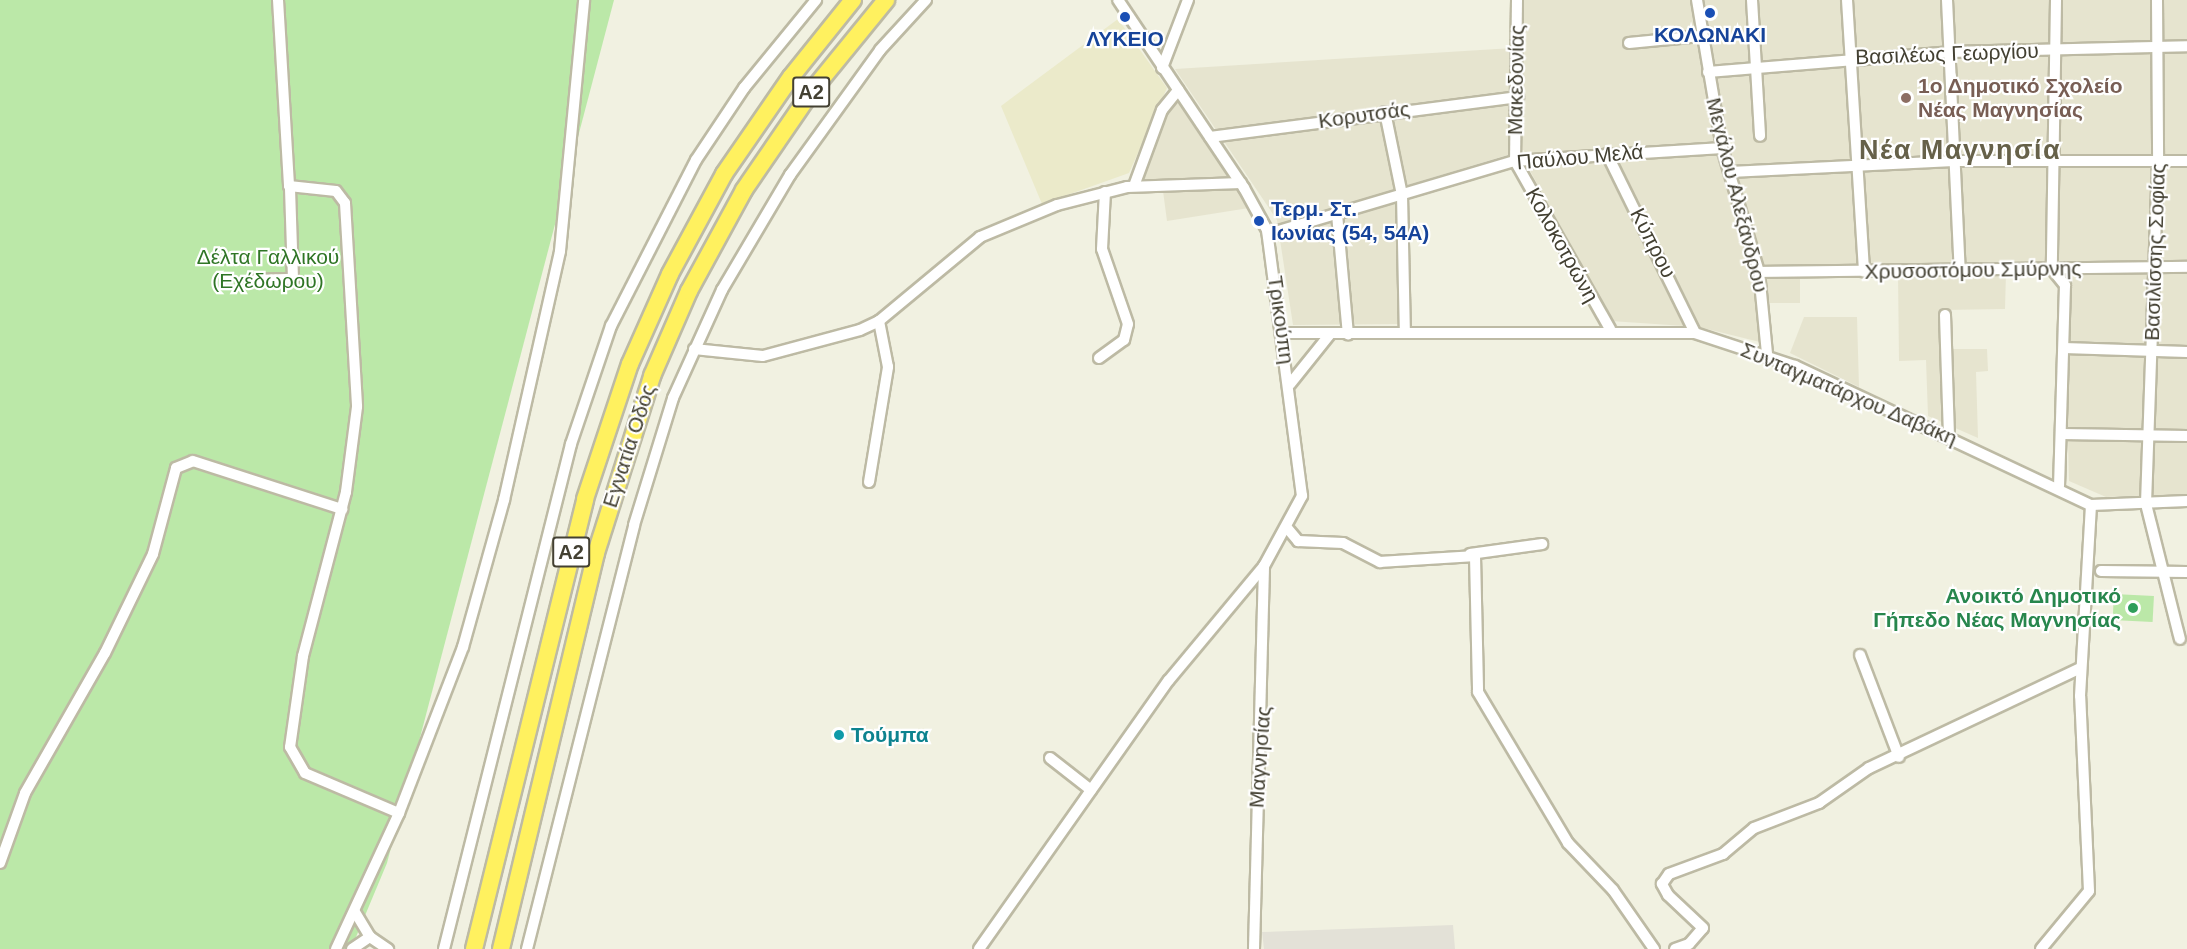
<!DOCTYPE html>
<meta charset="utf-8">
<style>
body{margin:0}
#map{position:relative;width:2187px;height:949px;overflow:hidden;background:#f1f1e1;font-family:Arial,sans-serif}
div>[style]{position:absolute}
.residential>*{inset:0;background:#e6e4cf;transform-origin:0 0}
.industrial>*{inset:0;background:#e3e1d7}
.education>*{inset:0;background:#ebeaca}
.green>*{inset:0;background:#bbe8a8;transform-origin:0 0}
.roads{filter:drop-shadow(2px 0 #bdbaa4) drop-shadow(-2px 0 #bdbaa4) drop-shadow(0 2px #bdbaa4) drop-shadow(0 -2px #bdbaa4)}
.minor>*{height:10px;margin:-5px;padding:0 5px;transform-origin:5px;border-radius:5px;background:#fff}
.highway>*{height:16px;margin:-8px;padding:0 8px;transform-origin:8px;border-radius:8px;background:#fff15f}
.dots>*{width:16px;height:16px;translate:-50% -50%;box-sizing:border-box;border:3px solid #fff;border-radius:50%}
span{translate:-50% -50%;white-space:nowrap;text-align:center;line-height:1.15;-webkit-text-stroke:4.5px #fff;paint-order:stroke}
.shield-label span{padding:2px 4px;background:#fff;border:2px solid;border-radius:4px;-webkit-text-stroke-width:0}
.shield-label{font-size:20px;color:#434032;font-weight:700}
.transit-label{font-size:21px;color:#164399;font-weight:700}
.left{translate:0 -50%;text-align:left}
.street-label{font-size:21px;color:#434032}
.education-label{font-size:21px;color:#785e54;font-weight:700}
.park-label{font-size:21px;color:#2f7525}
.leisure-label{font-size:21px;color:#27864d;font-weight:700}
.right{translate:-100% -50%;text-align:right}
.culture-label{font-size:21px;color:#0d838f;font-weight:700}
.district-label{font-size:27px;color:#666149;font-weight:700;letter-spacing:1.5px}
</style>
<div id="map">
<div class="residential">
<div style="clip-path:polygon(1514px 0,2187px 0,2187px 494px,2106px 497px,2069px 481px,2064px 268px,1760px 268px,1764px 343px,1699px 327px,1611px 321px,1527px 165px,1524px 150px,1395px 189px,1400px 324px,1293px 325px,1277px 220px,1175px 69px,1513px 48px)"></div>
<div style="clip-path:polygon(1178px 96px,1234px 181px,1140px 181px,1163px 117px)"></div>
<div style="clip-path:polygon(1239px 189px,1249px 208px,1167px 221px,1163px 191px)"></div>
<div style="clip-path:polygon(2006px 273px,2005px 309px,1943px 310px,1944px 349px,1987px 349px,1988px 371px,1976px 372px,1978px 438px,1928px 416px,1926px 360px,1899px 361px,1898px 274px)"></div>
<div style="left:1767px;top:279px;width:33px;height:24px"></div>
<div style="clip-path:polygon(1804px 317px,1857px 317px,1859px 387px,1790px 353px)"></div>
</div>
<div class="industrial">
<div style="clip-path:polygon(1453px 925px,1455px 949px,1264px 949px,1262px 932px)"></div>
</div>
<div class="education">
<div style="clip-path:polygon(1118px 19px,1167px 88px,1129px 173px,1042px 204px,1001px 106px)"></div>
</div>
<div class="green">
<div style="clip-path:polygon(0 0,614px 0,387px 863px,351px 949px,0 949px)"></div>
<div style="left:2114px;top:594px;width:40px;height:26px;rotate:3deg"></div>
</div>
<div class="roads">
<div class="minor">
<div style="left:278px;top:0;width:186px;rotate:86.6deg"></div>
<div style="left:289px;top:186px;width:47px;rotate:6.1deg"></div>
<div style="left:336px;top:191px;width:15px;rotate:53deg"></div>
<div style="left:345px;top:203px;width:204px;rotate:86.6deg"></div>
<div style="left:357px;top:407px;width:86px;rotate:97.4deg"></div>
<div style="left:346px;top:492px;width:170px;rotate:104.7deg"></div>
<div style="left:303px;top:656px;width:92px;rotate:98.1deg"></div>
<div style="left:290px;top:747px;width:30px;rotate:60deg"></div>
<div style="left:305px;top:773px;width:102px;rotate:23.1deg"></div>
<div style="left:1517px;top:0;width:161px;rotate:90.7deg"></div>
<div style="left:1515px;top:161px;width:193px;rotate:60.5deg"></div>
<div style="left:1697px;top:0;width:150px;rotate:80.4deg"></div>
<div style="left:1722px;top:148px;width:129px;rotate:73.4deg"></div>
<div style="left:1759px;top:272px;width:82px;rotate:84.4deg"></div>
<div style="left:1752px;top:0;width:136px;rotate:86.6deg"></div>
<div style="left:1847px;top:0;width:272px;rotate:86.4deg"></div>
<div style="left:1947px;top:0;width:271px;rotate:87.3deg"></div>
<div style="left:2056px;top:0;width:269px;rotate:90.9deg"></div>
<div style="left:2052px;top:269px;width:21px;rotate:51deg"></div>
<div style="left:2065px;top:285px;width:201px;rotate:91.7deg"></div>
<div style="left:2157px;top:0;width:160px;rotate:89.6deg"></div>
<div style="left:2158px;top:160px;width:344px;rotate:92deg"></div>
<div style="left:2146px;top:504px;width:139px;rotate:75.9deg"></div>
<div style="left:1629px;top:43px;width:72px;rotate:-5.6deg"></div>
<div style="left:1162px;top:68px;width:73px;rotate:-69.1deg"></div>
<div style="left:1708px;top:72px;width:242px;rotate:-4.7deg"></div>
<div style="left:1949px;top:52px;width:238px;rotate:-1.4deg"></div>
<div style="left:1385px;top:112px;width:85px;rotate:78.4deg"></div>
<div style="left:1402px;top:195px;width:138px;rotate:88.8deg"></div>
<div style="left:1210px;top:137px;width:311px;rotate:-7.4deg"></div>
<div style="left:1607px;top:154px;width:199px;rotate:63.8deg"></div>
<div style="left:1730px;top:172px;width:224px;rotate:-2.8deg"></div>
<div style="left:1954px;top:161px;width:233px"></div>
<div style="left:1134px;top:186px;width:81px;rotate:-69.8deg"></div>
<div style="left:1162px;top:110px;width:26px;rotate:-51deg"></div>
<div style="left:1337px;top:214px;width:121px;rotate:84.8deg"></div>
<div style="left:1268px;top:234px;width:258px;rotate:-16.5deg"></div>
<div style="left:1515px;top:161px;width:207px;rotate:-3.6deg"></div>
<div style="left:1759px;top:272px;width:428px;rotate:-0.7deg"></div>
<div style="left:255px;top:280px;width:38px;rotate:-2deg"></div>
<div style="left:293px;top:279px;width:90px;rotate:-91.9deg"></div>
<div style="left:1945px;top:315px;width:120px;rotate:88.1deg"></div>
<div style="left:1282px;top:333px;width:413px"></div>
<div style="left:1695px;top:333px;width:105px;rotate:18.3deg"></div>
<div style="left:1795px;top:366px;width:327px;rotate:25.2deg"></div>
<div style="left:2091px;top:505px;width:96px;rotate:-2.4deg"></div>
<div style="left:2064px;top:348px;width:123px;rotate:1.9deg"></div>
<div style="left:694px;top:349px;width:69px;rotate:5.8deg"></div>
<div style="left:763px;top:356px;width:100px;rotate:-15deg"></div>
<div style="left:860px;top:330px;width:21px;rotate:-25deg"></div>
<div style="left:879px;top:321px;width:131px;rotate:-39.7deg"></div>
<div style="left:980px;top:237px;width:83px;rotate:-22.6deg"></div>
<div style="left:1057px;top:205px;width:72px;rotate:-14.4deg"></div>
<div style="left:1127px;top:187px;width:114px;rotate:-2deg"></div>
<div style="left:1099px;top:358px;width:31px;rotate:-36deg"></div>
<div style="left:1124px;top:340px;width:16px;rotate:-76deg"></div>
<div style="left:1128px;top:324px;width:79px;rotate:-109.1deg"></div>
<div style="left:1102px;top:249px;width:57px;rotate:-87deg"></div>
<div style="left:1290px;top:384px;width:64px;rotate:-51.3deg"></div>
<div style="left:2062px;top:434px;width:125px;rotate:0.9deg"></div>
<div style="left:869px;top:482px;width:117px;rotate:-80.6deg"></div>
<div style="left:888px;top:367px;width:47px;rotate:-101.1deg"></div>
<div style="left:1288px;top:529px;width:16px;rotate:50deg"></div>
<div style="left:1298px;top:541px;width:45px;rotate:2.5deg"></div>
<div style="left:1343px;top:543px;width:42px;rotate:27.2deg"></div>
<div style="left:1380px;top:562px;width:95px;rotate:-3.6deg"></div>
<div style="left:1475px;top:556px;width:136px;rotate:88.7deg"></div>
<div style="left:1478px;top:692px;width:176px;rotate:59.2deg"></div>
<div style="left:1568px;top:843px;width:65px;rotate:46.2deg"></div>
<div style="left:1613px;top:890px;width:72px;rotate:55.2deg"></div>
<div style="left:1470px;top:554px;width:73px;rotate:-7.9deg"></div>
<div style="left:2101px;top:571px;width:86px;rotate:0.7deg"></div>
<div style="left:1860px;top:655px;width:109px;rotate:69.1deg"></div>
<div style="left:1050px;top:758px;width:52px;rotate:38deg"></div>
<div style="left:0;top:863px;width:74px;rotate:-70.3deg"></div>
<div style="left:25px;top:793px;width:161px;rotate:-60.3deg"></div>
<div style="left:105px;top:653px;width:110px;rotate:-64.1deg"></div>
<div style="left:153px;top:554px;width:89px;rotate:-75deg"></div>
<div style="left:176px;top:468px;width:18px;rotate:-22deg"></div>
<div style="left:193px;top:461px;width:157px;rotate:17.9deg"></div>
<div style="left:355px;top:912px;width:29px;rotate:59deg"></div>
<div style="left:336px;top:949px;width:150px;rotate:-65.1deg"></div>
<div style="left:399px;top:813px;width:178px;rotate:-68.9deg"></div>
<div style="left:463px;top:647px;width:153px;rotate:-74.4deg"></div>
<div style="left:504px;top:500px;width:255px;rotate:-77.3deg"></div>
<div style="left:560px;top:251px;width:252px;rotate:-84.5deg"></div>
<div style="left:352px;top:949px;width:22px;rotate:-34deg"></div>
<div style="left:370px;top:937px;width:22px;rotate:34deg"></div>
<div style="left:444px;top:949px;width:521px;rotate:-75.88deg"></div>
<div style="left:571px;top:444px;width:125px;rotate:-71.3deg"></div>
<div style="left:611px;top:326px;width:186px;rotate:-62.9deg"></div>
<div style="left:696px;top:160px;width:87px;rotate:-56.3deg"></div>
<div style="left:744px;top:88px;width:114px;rotate:-50.7deg"></div>
<div style="left:527px;top:949px;width:437px;rotate:-75.8deg"></div>
<div style="left:634px;top:525px;width:133px;rotate:-72.9deg"></div>
<div style="left:673px;top:398px;width:119px;rotate:-65.6deg"></div>
<div style="left:722px;top:290px;width:134px;rotate:-59.4deg"></div>
<div style="left:790px;top:175px;width:154px;rotate:-54.2deg"></div>
<div style="left:880px;top:50px;width:68px;rotate:-47.4deg"></div>
<div style="left:979px;top:949px;width:329px;rotate:-54.8deg"></div>
<div style="left:1169px;top:680px;width:148px;rotate:-50.2deg"></div>
<div style="left:1264px;top:566px;width:80px;rotate:-61.5deg"></div>
<div style="left:1302px;top:496px;width:268px;rotate:-97.5deg"></div>
<div style="left:1267px;top:230px;width:48px;rotate:-118.7deg"></div>
<div style="left:1244px;top:188px;width:226px;rotate:-123.8deg"></div>
<div style="left:1254px;top:949px;width:383px;rotate:-88.5deg"></div>
<div style="left:1675px;top:949px;width:15px;rotate:-20deg"></div>
<div style="left:1689px;top:944px;width:21px;rotate:-49deg"></div>
<div style="left:1703px;top:928px;width:48px;rotate:-136.7deg"></div>
<div style="left:1668px;top:895px;width:13px;rotate:-119deg"></div>
<div style="left:1662px;top:884px;width:12px;rotate:-55deg"></div>
<div style="left:1669px;top:874px;width:58px;rotate:-20.3deg"></div>
<div style="left:1723px;top:854px;width:40px;rotate:-40deg"></div>
<div style="left:1754px;top:828px;width:70px;rotate:-21deg"></div>
<div style="left:1819px;top:803px;width:61px;rotate:-35deg"></div>
<div style="left:1869px;top:768px;width:234px;rotate:-25.3deg"></div>
<div style="left:2041px;top:949px;width:75px;rotate:-50.4deg"></div>
<div style="left:2089px;top:891px;width:195px;rotate:-92.6deg"></div>
<div style="left:2080px;top:696px;width:191px;rotate:-86.7deg"></div>
</div>
<div class="highway">
<div style="left:474px;top:949px;width:463px;rotate:-76.1deg"></div>
<div style="left:585px;top:499px;width:142px;rotate:-71.6deg"></div>
<div style="left:630px;top:364px;width:98px;rotate:-66deg"></div>
<div style="left:670px;top:274px;width:114px;rotate:-61.6deg"></div>
<div style="left:724px;top:174px;width:118px;rotate:-55.4deg"></div>
<div style="left:791px;top:77px;width:99px;rotate:-51.2deg"></div>
<div style="left:501px;top:949px;width:407px;rotate:-76.5deg"></div>
<div style="left:596px;top:553px;width:186px;rotate:-72.4deg"></div>
<div style="left:652px;top:376px;width:93px;rotate:-66.5deg"></div>
<div style="left:689px;top:291px;width:115px;rotate:-61.4deg"></div>
<div style="left:744px;top:190px;width:119px;rotate:-55.6deg"></div>
<div style="left:811px;top:92px;width:119px;rotate:-50.8deg"></div>
</div>
</div>
<div class="dots">
<div style="left:1710px;top:13px;background:#1a4fb4"></div>
<div style="left:1125px;top:17px;background:#1a4fb4"></div>
<div style="left:1906px;top:98px;background:#8d6e63"></div>
<div style="left:1259px;top:221px;background:#1a4fb4"></div>
<div style="left:2133px;top:608px;background:#2e9e5b"></div>
<div style="left:839px;top:735px;background:#0f9aa8"></div>
</div>
<div class="shield-label">
<span style="left:811px;top:92px">Α2</span>
<span style="left:571px;top:552px">Α2</span>
</div>
<div class="transit-label">
<span style="left:1710px;top:35px">ΚΟΛΩΝΑΚΙ</span>
<span style="left:1125px;top:39px">ΛΥΚΕΙΟ</span>
<span class="left" style="left:1271px;top:221px">Τερμ. Στ.<br>Ιωνίας (54, 54Α)</span>
</div>
<div class="street-label">
<span style="left:1947px;top:54px;rotate:-2deg">Βασιλέως Γεωργίου</span>
<span style="left:1516px;top:80px;rotate:-89deg">Μακεδονίας</span>
<span style="left:1364px;top:115px;rotate:-8deg">Κορυτσάς</span>
<span style="left:1580px;top:157px;rotate:-5deg">Παύλου Μελά</span>
<span style="left:1737px;top:195px;rotate:76deg">Μεγάλου Αλεξάνδρου</span>
<span style="left:1653px;top:243px;rotate:63deg">Κύπρου</span>
<span style="left:1562px;top:245px;rotate:61deg">Κολοκοτρώνη</span>
<span style="left:2155px;top:252px;rotate:-88deg">Βασιλίσσης Σοφίας</span>
<span style="left:1973px;top:270px;rotate:-1deg">Χρυσοστόμου Σμύρνης</span>
<span style="left:1281px;top:320px;rotate:82deg">Τρικούπη</span>
<span style="left:1849px;top:394px;rotate:23deg">Συνταγματάρχου Δαβάκη</span>
<span style="left:629px;top:446px;rotate:-72deg">Εγνατία Οδός</span>
<span style="left:1260px;top:757px;rotate:-86deg">Μαγνησίας</span>
</div>
<div class="education-label">
<span class="left" style="left:1918px;top:98px">1ο Δημοτικό Σχολείο<br>Νέας Μαγνησίας</span>
</div>
<div class="park-label">
<span style="left:268px;top:269px">Δέλτα Γαλλικού<br>(Εχέδωρου)</span>
</div>
<div class="leisure-label">
<span class="right" style="left:2121px;top:608px">Ανοικτό Δημοτικό<br>Γήπεδο Νέας Μαγνησίας</span>
</div>
<div class="culture-label">
<span class="left" style="left:851px;top:735px">Τούμπα</span>
</div>
<div class="district-label">
<span style="left:1960px;top:151px">Νέα Μαγνησία</span>
</div>
</div>
